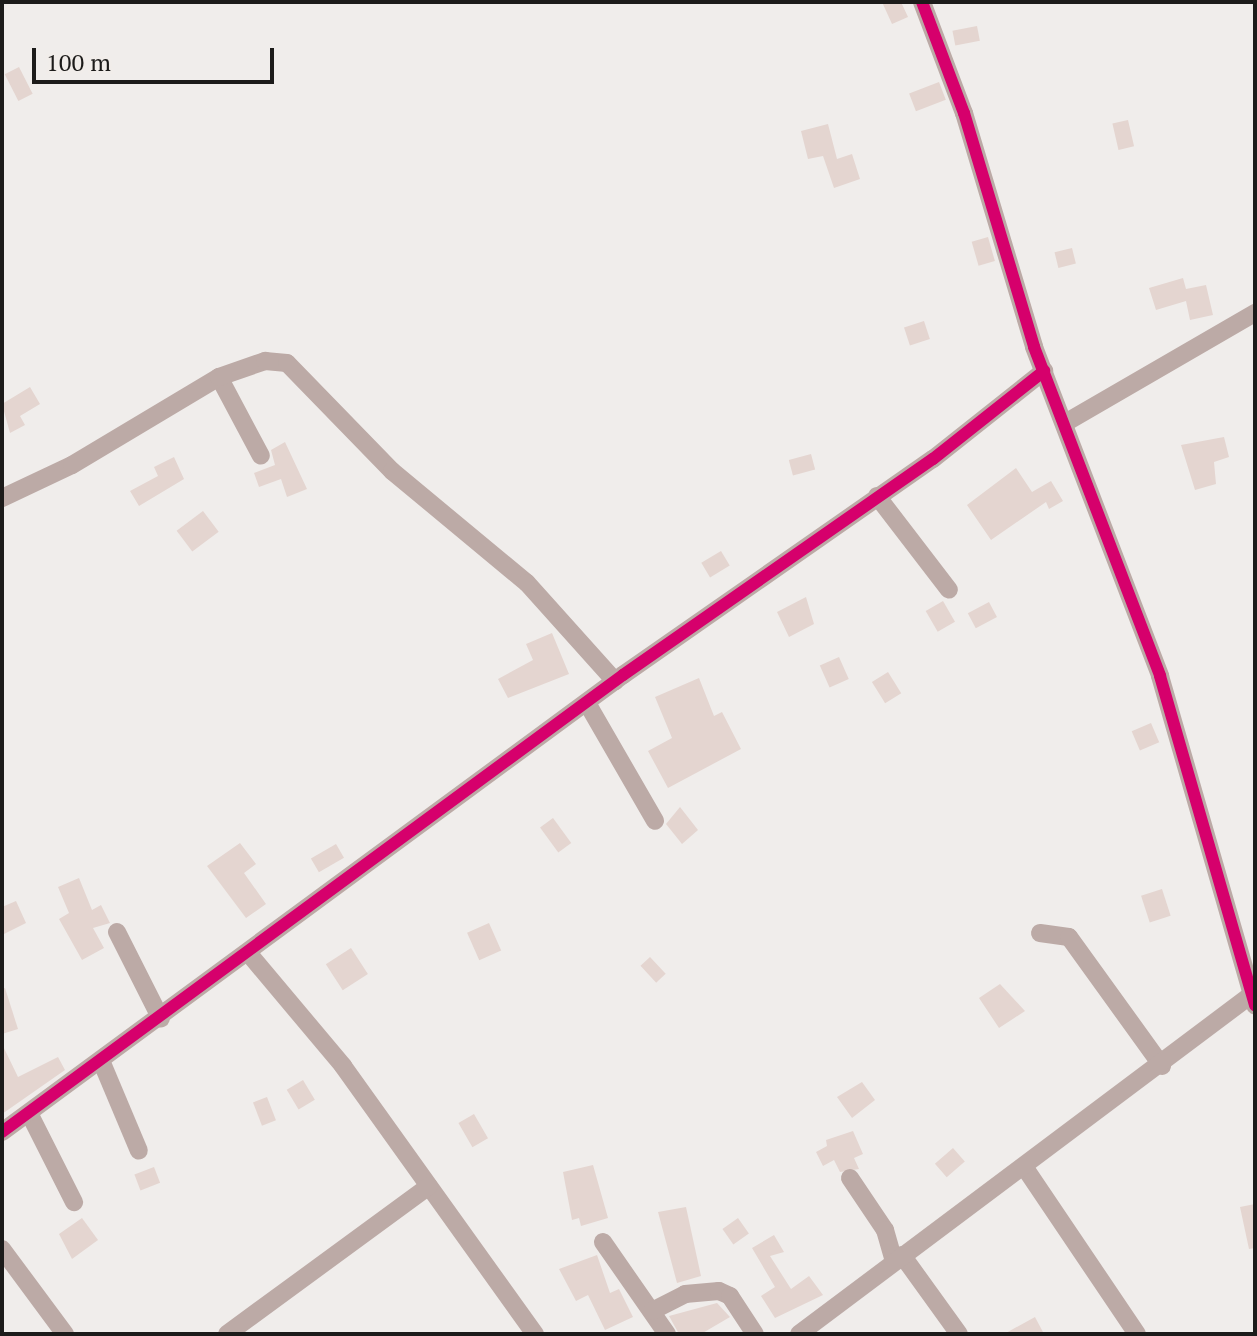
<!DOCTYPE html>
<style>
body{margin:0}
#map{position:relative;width:1257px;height:1336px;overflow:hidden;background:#f0edeb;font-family:"PT Serif",serif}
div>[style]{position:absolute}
.building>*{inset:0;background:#e4d5d0;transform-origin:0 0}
.minor>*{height:18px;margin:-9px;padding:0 9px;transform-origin:9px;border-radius:9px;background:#bcaaa6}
.cycleway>*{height:12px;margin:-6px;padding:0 6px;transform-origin:6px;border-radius:6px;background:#d6006c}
span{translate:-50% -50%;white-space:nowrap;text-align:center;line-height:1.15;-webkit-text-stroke:6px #f1edea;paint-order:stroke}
.frame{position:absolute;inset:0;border:4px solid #1c1b1a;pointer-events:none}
.scale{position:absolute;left:32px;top:48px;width:242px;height:36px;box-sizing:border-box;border:4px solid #1c1b1a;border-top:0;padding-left:10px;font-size:24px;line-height:28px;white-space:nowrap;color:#1c1b1a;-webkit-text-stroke:6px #f1edea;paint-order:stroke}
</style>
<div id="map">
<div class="building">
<div style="clip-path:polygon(882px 2px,901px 2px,908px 17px,892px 24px)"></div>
<div style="left:977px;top:26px;width:15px;height:25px;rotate:79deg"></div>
<div style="left:19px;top:67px;width:30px;height:16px;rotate:63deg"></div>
<div style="left:939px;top:82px;width:19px;height:32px;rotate:69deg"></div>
<div style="left:1128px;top:120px;width:27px;height:16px;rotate:77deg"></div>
<div style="clip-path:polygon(828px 124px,837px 159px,852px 154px,860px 179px,834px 188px,823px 156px,808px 159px,801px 131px)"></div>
<div style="left:988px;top:237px;width:25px;height:17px;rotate:74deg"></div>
<div style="left:1072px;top:248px;width:16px;height:18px;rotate:76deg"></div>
<div style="clip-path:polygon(1183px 278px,1186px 289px,1206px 285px,1213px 315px,1190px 320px,1186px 301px,1156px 310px,1149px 288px)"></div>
<div style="left:924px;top:321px;width:19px;height:21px;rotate:72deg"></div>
<div style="clip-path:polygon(30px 387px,40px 404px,20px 416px,25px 425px,10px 433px,2px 404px)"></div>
<div style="clip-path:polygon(1224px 437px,1229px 457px,1214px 462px,1216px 484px,1195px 490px,1181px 445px)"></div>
<div style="clip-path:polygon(285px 442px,307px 489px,287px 497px,281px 479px,259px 487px,254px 473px,275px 465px,271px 450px)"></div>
<div style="left:811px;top:454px;width:16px;height:23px;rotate:75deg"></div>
<div style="clip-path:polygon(174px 457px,184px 479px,139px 506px,130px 491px,158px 476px,154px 467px)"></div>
<div style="clip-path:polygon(1016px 468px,1032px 492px,1051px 481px,1063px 501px,1049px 509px,1046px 502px,991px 540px,967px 505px)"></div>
<div style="left:203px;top:511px;width:26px;height:33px;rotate:53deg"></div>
<div style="left:721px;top:551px;width:17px;height:23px;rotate:59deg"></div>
<div style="clip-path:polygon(806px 597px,814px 624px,789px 637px,777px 612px)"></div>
<div style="left:943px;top:601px;width:24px;height:20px;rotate:60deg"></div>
<div style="left:989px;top:602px;width:17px;height:24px;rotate:62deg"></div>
<div style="clip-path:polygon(552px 633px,569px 674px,508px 698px,498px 679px,533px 660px,526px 644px)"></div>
<div style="left:839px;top:657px;width:24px;height:21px;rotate:66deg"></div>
<div style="left:888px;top:672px;width:25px;height:19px;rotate:58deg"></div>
<div style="clip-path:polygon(699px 678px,714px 716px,722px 712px,741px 749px,668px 788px,648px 751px,672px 738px,655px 697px)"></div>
<div style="left:1151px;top:723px;width:21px;height:21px;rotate:67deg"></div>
<div style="clip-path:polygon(680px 807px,698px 830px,682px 844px,666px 824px)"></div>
<div style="left:553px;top:818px;width:31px;height:16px;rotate:54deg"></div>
<div style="clip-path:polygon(240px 843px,256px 864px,244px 873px,266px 904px,246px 918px,207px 866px)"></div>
<div style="left:336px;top:844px;width:16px;height:29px;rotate:60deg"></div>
<div style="clip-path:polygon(79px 878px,92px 910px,101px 905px,110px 923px,93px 928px,104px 948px,82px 960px,59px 919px,69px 913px,58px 887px)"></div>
<div style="left:1162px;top:889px;width:28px;height:22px;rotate:72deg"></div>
<div style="clip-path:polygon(16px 901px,26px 923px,2px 935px,2px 907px)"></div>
<div style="left:489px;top:923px;width:30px;height:24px;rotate:66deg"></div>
<div style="left:351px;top:948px;width:31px;height:30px;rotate:57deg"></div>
<div style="left:650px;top:957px;width:23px;height:13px;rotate:47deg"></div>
<div style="clip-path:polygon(1000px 984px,1025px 1011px,999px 1028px,979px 998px)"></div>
<div style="clip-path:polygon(5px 988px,18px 1029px,2px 1034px,2px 989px)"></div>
<div style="clip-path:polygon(2px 1044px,18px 1077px,58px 1057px,65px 1070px,2px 1114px)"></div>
<div style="left:303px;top:1080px;width:23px;height:19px;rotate:59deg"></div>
<div style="clip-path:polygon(862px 1082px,875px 1100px,852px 1118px,837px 1097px)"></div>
<div style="left:267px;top:1097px;width:25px;height:15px;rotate:69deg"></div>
<div style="left:474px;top:1114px;width:28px;height:18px;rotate:60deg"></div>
<div style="clip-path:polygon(853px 1131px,863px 1154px,854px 1158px,859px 1169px,840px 1172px,834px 1160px,823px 1166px,816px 1152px,827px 1146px,826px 1140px)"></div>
<div style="left:953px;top:1148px;width:18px;height:24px;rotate:49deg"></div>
<div style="clip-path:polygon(593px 1165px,608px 1218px,581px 1226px,579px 1218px,572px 1220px,563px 1172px)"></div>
<div style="left:154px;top:1167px;width:17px;height:21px;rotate:69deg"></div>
<div style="clip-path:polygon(1255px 1204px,1255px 1248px,1249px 1249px,1240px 1207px)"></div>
<div style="clip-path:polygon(686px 1207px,701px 1276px,677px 1283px,658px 1212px)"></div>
<div style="clip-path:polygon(82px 1218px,98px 1240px,72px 1259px,59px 1234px)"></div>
<div style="left:738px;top:1218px;width:19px;height:19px;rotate:55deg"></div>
<div style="clip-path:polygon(774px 1235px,784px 1252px,770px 1256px,791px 1289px,809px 1276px,823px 1295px,775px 1318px,761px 1296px,775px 1287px,752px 1248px)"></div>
<div style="clip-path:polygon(597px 1255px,610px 1293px,619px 1289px,633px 1317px,605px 1330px,588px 1295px,576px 1301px,559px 1269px)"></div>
<div style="clip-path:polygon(717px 1303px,730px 1317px,701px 1334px,679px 1334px,669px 1316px)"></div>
<div style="clip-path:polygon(1035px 1317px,1044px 1334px,1004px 1334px)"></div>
</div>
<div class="minor">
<div style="left:922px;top:2px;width:119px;rotate:69.3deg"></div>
<div style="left:964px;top:113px;width:244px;rotate:73.3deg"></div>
<div style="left:1034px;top:347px;width:352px;rotate:69deg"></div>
<div style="left:1160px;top:676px;width:343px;rotate:73.9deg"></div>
<div style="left:219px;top:377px;width:89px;rotate:62deg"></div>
<div style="left:1065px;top:423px;width:220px;rotate:-30.1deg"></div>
<div style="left:877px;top:496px;width:118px;rotate:52.5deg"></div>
<div style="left:2px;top:498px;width:77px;rotate:-25.2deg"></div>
<div style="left:72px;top:465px;width:171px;rotate:-30.9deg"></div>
<div style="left:219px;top:377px;width:49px;rotate:-19.2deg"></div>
<div style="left:265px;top:361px;width:22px;rotate:5deg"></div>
<div style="left:287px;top:363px;width:151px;rotate:45.8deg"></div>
<div style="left:392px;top:471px;width:175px;rotate:39.7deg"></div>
<div style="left:527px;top:583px;width:132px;rotate:48.1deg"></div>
<div style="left:587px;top:703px;width:136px;rotate:60deg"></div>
<div style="left:117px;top:932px;width:97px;rotate:63.2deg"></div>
<div style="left:1040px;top:933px;width:29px;rotate:8deg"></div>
<div style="left:1069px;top:937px;width:159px;rotate:54.2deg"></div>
<div style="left:250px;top:955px;width:145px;rotate:50deg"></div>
<div style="left:343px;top:1066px;width:330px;rotate:54.4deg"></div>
<div style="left:102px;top:1063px;width:95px;rotate:67.2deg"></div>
<div style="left:29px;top:1113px;width:100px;rotate:63.2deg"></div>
<div style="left:2px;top:1132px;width:771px;rotate:-36.35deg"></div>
<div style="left:623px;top:675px;width:378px;rotate:-34.9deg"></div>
<div style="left:933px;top:459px;width:142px;rotate:-38.4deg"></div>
<div style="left:1025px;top:1168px;width:200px;rotate:56deg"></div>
<div style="left:850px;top:1178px;width:63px;rotate:56.1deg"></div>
<div style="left:885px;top:1230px;width:32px;rotate:74deg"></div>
<div style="left:603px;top:1242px;width:112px;rotate:55.2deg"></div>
<div style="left:2px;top:1249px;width:106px;rotate:53.5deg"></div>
<div style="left:902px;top:1255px;width:97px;rotate:54.2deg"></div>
<div style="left:652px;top:1311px;width:37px;rotate:-27deg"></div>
<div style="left:685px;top:1294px;width:34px;rotate:-5deg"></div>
<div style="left:719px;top:1291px;width:12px;rotate:24deg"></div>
<div style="left:730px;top:1296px;width:45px;rotate:56.7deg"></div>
<div style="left:227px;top:1334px;width:250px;rotate:-36.2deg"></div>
<div style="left:799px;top:1334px;width:570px;rotate:-36.87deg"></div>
</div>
<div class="cycleway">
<div style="left:922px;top:2px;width:119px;rotate:69.3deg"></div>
<div style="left:964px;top:113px;width:244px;rotate:73.3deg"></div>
<div style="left:1034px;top:347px;width:352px;rotate:69deg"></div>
<div style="left:1160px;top:676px;width:343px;rotate:73.9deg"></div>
<div style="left:2px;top:1132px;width:771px;rotate:-36.35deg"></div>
<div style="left:623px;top:675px;width:378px;rotate:-34.9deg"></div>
<div style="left:933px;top:459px;width:142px;rotate:-38.4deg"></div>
</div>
<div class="frame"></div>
<div class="scale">100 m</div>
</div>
